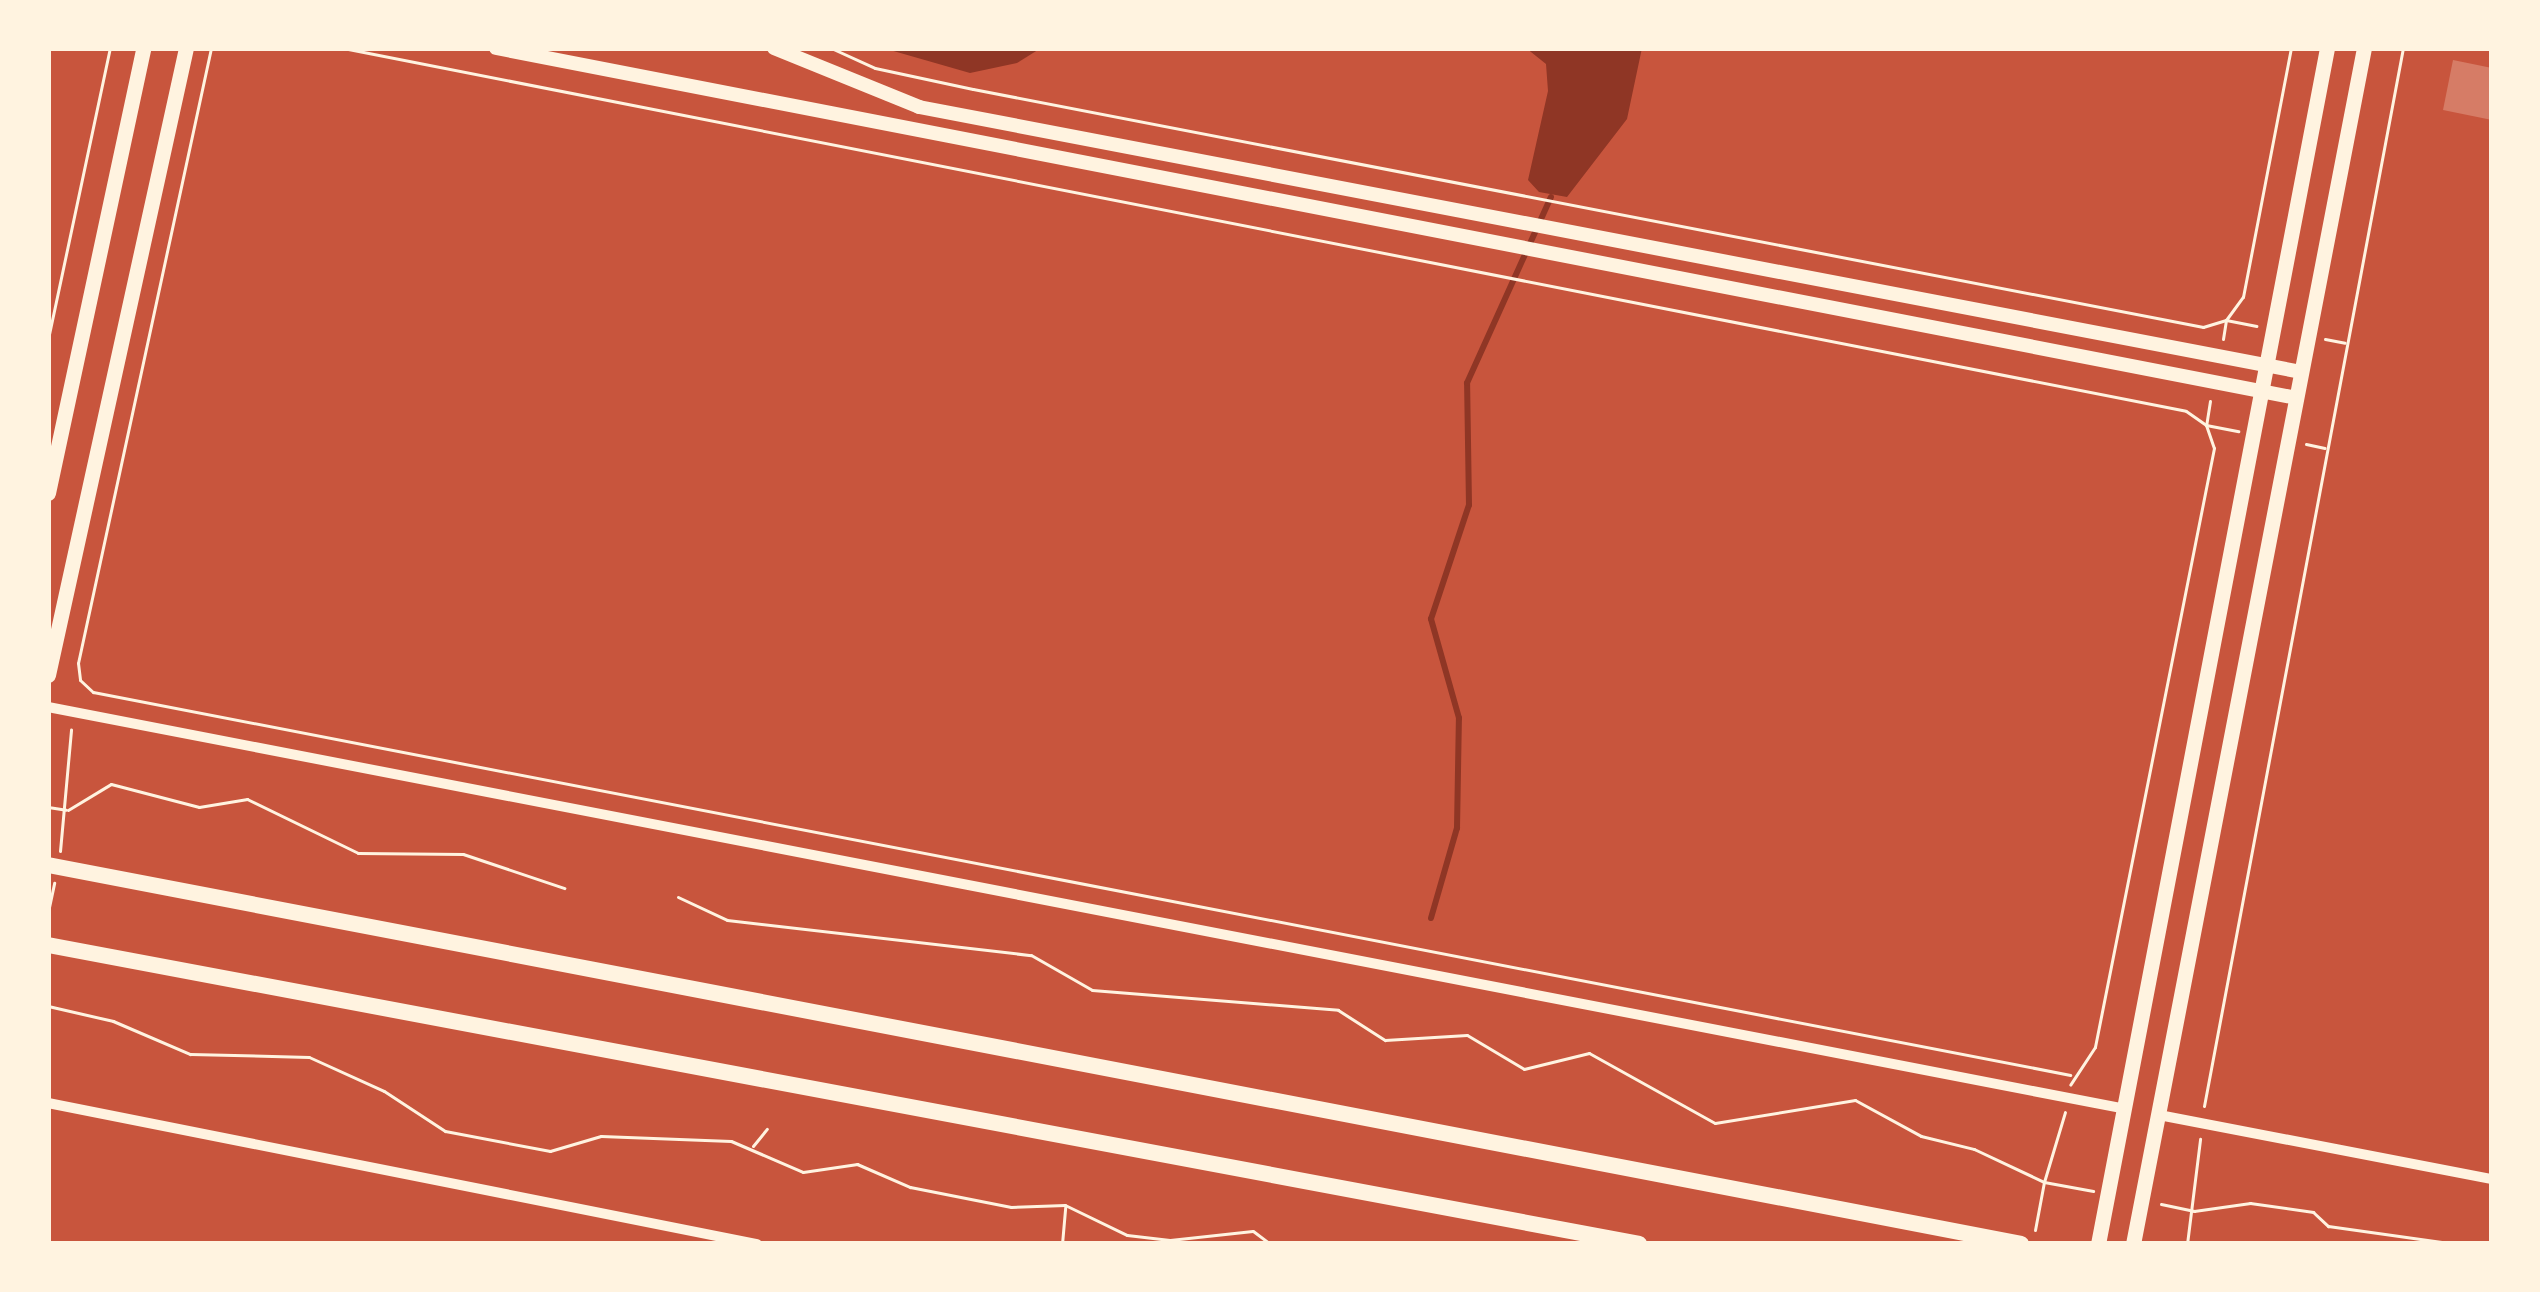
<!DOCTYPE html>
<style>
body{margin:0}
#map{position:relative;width:2540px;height:1292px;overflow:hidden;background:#c8553d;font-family:"Sofia Sans Condensed",sans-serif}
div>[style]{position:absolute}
.water>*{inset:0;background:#8f3625}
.stream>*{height:6px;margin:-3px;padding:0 3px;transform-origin:3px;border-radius:3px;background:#8f3625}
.building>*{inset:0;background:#d67c66}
.path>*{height:3px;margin:-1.5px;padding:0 1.5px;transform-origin:1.5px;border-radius:1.5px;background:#fff3e0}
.minor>*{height:10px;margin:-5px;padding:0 5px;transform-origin:5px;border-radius:5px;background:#fff3e0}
.tertiary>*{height:14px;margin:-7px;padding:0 7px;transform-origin:7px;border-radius:7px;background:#fff3e0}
.secondary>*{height:15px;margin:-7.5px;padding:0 7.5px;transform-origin:7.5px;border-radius:7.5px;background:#fff3e0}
.primary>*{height:16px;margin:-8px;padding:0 8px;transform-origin:8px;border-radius:8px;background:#fff3e0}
span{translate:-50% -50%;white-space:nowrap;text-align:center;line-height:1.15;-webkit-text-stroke:12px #fff3e0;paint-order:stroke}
.frame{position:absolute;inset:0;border:51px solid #fff3e0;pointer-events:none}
</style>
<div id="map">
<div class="water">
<div style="clip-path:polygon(883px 48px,1041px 48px,1017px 63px,970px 73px)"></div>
<div style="clip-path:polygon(1526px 48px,1642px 48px,1627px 119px,1567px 197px,1539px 192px,1528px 180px,1548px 91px,1546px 64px)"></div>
</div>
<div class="stream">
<div style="left:1431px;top:918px;width:94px;rotate:-73.9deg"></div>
<div style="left:1457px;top:828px;width:110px;rotate:-89deg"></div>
<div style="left:1459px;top:718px;width:103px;rotate:-105.8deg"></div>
<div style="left:1431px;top:619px;width:120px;rotate:-71.6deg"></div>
<div style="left:1469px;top:505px;width:122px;rotate:-90.9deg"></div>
<div style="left:1467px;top:383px;width:204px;rotate:-65.7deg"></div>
</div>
<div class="building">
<div style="clip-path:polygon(2453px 60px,2492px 68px,2492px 120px,2443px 110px)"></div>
</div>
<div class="path">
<div style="left:211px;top:48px;width:629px;rotate:102.2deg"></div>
<div style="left:78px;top:663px;width:17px;rotate:83deg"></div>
<div style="left:80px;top:680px;width:18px;rotate:43deg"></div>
<div style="left:93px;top:692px;width:2014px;rotate:10.96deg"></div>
<div style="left:343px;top:48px;width:1878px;rotate:11.14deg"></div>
<div style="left:2186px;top:411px;width:24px;rotate:35deg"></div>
<div style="left:2206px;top:425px;width:24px;rotate:71deg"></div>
<div style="left:2214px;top:448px;width:611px;rotate:101.24deg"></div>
<div style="left:2095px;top:1047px;width:45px;rotate:123.3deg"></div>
<div style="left:831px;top:48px;width:48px;rotate:24.4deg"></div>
<div style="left:875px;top:68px;width:100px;rotate:12.1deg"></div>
<div style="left:973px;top:89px;width:1253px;rotate:10.95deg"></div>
<div style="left:2203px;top:327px;width:24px;rotate:-17deg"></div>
<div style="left:2226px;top:320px;width:29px;rotate:-54deg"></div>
<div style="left:2243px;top:297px;width:254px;rotate:-79.1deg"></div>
<div style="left:48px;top:339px;width:298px;rotate:-78deg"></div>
<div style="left:2223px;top:339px;width:19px;rotate:-81deg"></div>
<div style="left:2226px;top:320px;width:31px;rotate:11deg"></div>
<div style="left:2325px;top:339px;width:20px;rotate:11deg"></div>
<div style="left:2210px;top:401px;width:24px;rotate:99deg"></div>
<div style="left:2206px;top:425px;width:33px;rotate:11deg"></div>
<div style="left:2306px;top:444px;width:19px;rotate:12deg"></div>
<div style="left:48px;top:807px;width:18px;rotate:9deg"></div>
<div style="left:68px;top:810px;width:50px;rotate:-31.2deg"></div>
<div style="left:111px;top:784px;width:91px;rotate:14.6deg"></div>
<div style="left:199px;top:807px;width:49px;rotate:-9.5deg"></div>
<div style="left:247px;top:799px;width:123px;rotate:25.9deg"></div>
<div style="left:358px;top:853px;width:105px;rotate:0.5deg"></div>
<div style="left:463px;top:854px;width:107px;rotate:18.6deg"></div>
<div style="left:60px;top:851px;width:122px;rotate:-84.8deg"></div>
<div style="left:678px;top:897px;width:54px;rotate:25.1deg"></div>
<div style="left:727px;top:920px;width:306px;rotate:6.6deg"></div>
<div style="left:1031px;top:955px;width:70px;rotate:29.8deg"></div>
<div style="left:1092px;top:990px;width:247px;rotate:4.6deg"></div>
<div style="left:1338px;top:1010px;width:56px;rotate:32.6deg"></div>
<div style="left:1385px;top:1040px;width:82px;rotate:-3.5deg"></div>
<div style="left:1467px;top:1035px;width:66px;rotate:30.8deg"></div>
<div style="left:1524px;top:1069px;width:67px;rotate:-13.8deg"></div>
<div style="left:1589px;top:1053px;width:144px;rotate:29.1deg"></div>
<div style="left:1715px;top:1123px;width:142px;rotate:-9.3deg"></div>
<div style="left:1855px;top:1100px;width:75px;rotate:28.6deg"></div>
<div style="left:1921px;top:1136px;width:55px;rotate:13.8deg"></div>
<div style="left:1974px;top:1149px;width:77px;rotate:25.2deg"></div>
<div style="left:2044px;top:1182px;width:73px;rotate:-73.3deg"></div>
<div style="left:48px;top:912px;width:30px;rotate:-78deg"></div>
<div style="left:48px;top:1006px;width:67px;rotate:13deg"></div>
<div style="left:113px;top:1021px;width:84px;rotate:23.2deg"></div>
<div style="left:190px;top:1054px;width:119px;rotate:1.4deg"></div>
<div style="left:309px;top:1057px;width:82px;rotate:24.4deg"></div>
<div style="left:384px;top:1091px;width:73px;rotate:33.3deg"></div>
<div style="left:445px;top:1131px;width:107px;rotate:10.8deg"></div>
<div style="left:550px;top:1151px;width:53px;rotate:-16.4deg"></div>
<div style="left:601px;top:1136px;width:130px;rotate:2.2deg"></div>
<div style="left:731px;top:1141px;width:78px;rotate:23.3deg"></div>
<div style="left:803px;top:1172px;width:55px;rotate:-8.4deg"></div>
<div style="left:857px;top:1164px;width:58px;rotate:23.5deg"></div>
<div style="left:910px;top:1187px;width:103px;rotate:11.2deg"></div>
<div style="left:1011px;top:1207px;width:54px;rotate:-2.1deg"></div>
<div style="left:1065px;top:1205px;width:69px;rotate:25.8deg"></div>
<div style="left:1127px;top:1235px;width:43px;rotate:6.6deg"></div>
<div style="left:1170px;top:1240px;width:83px;rotate:-6.2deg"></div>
<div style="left:1253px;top:1231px;width:21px;rotate:37deg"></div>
<div style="left:2204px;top:1106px;width:1077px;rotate:-79.35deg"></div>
<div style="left:753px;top:1146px;width:22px;rotate:-51deg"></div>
<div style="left:2161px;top:1204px;width:34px;rotate:12deg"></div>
<div style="left:2194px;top:1211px;width:57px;rotate:-8.1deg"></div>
<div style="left:2250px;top:1203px;width:64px;rotate:8.1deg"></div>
<div style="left:2313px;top:1212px;width:21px;rotate:43deg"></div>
<div style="left:2328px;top:1226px;width:129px;rotate:8deg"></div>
<div style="left:2035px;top:1230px;width:49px;rotate:-79.4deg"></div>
<div style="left:2044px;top:1182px;width:50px;rotate:10.4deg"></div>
<div style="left:1062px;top:1244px;width:37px;rotate:-85deg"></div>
<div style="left:2187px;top:1244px;width:106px;rotate:-82.9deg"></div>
</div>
<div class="minor">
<div style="left:48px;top:707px;width:2116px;rotate:10.95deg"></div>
<div style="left:48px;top:1103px;width:723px;rotate:11.25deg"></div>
<div style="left:2159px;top:1115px;width:339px;rotate:10.9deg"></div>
</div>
<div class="tertiary">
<div style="left:496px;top:48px;width:1834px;rotate:11deg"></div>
<div style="left:774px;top:48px;width:157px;rotate:22.1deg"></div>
<div style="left:919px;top:107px;width:1408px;rotate:10.85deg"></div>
</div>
<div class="secondary">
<div style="left:48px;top:493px;width:455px;rotate:-77.9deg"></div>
<div style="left:48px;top:675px;width:642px;rotate:-77.59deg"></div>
<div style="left:2098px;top:1244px;width:1218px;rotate:-79.16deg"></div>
<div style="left:2133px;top:1244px;width:1218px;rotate:-79.07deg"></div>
</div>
<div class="primary">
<div style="left:48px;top:865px;width:2009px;rotate:10.87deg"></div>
<div style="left:48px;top:945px;width:1619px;rotate:10.64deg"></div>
</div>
<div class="frame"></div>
</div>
